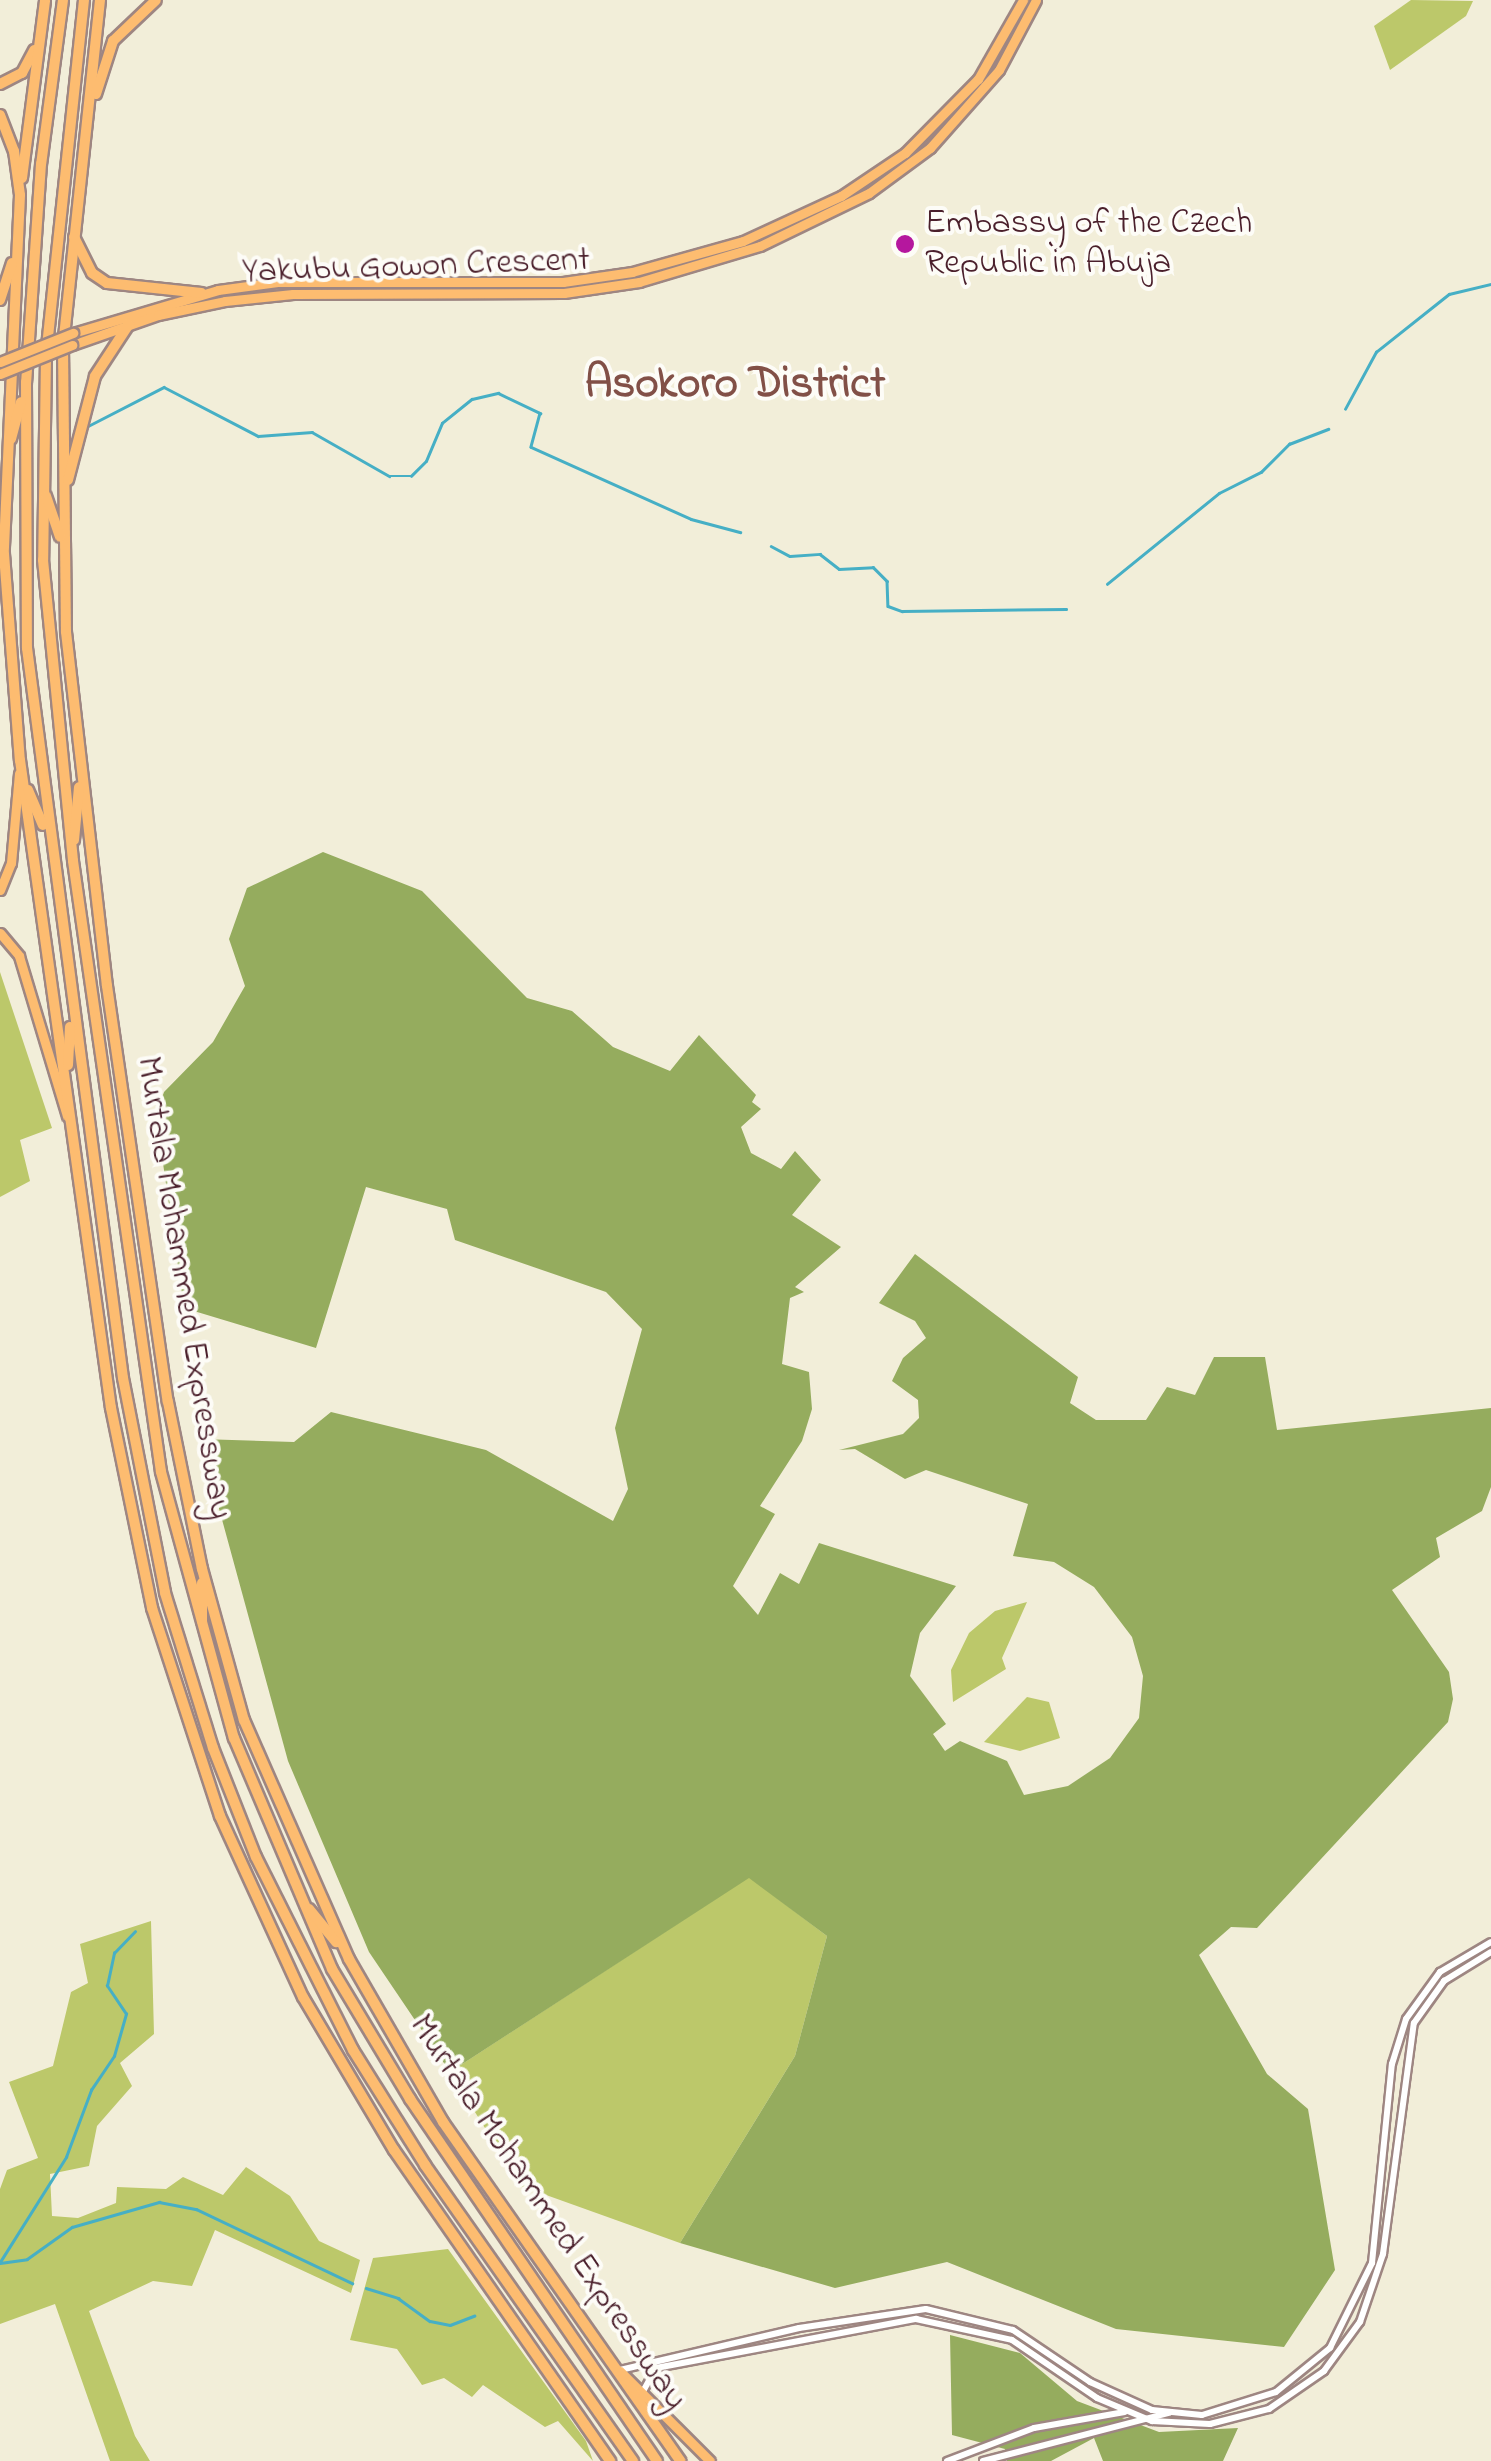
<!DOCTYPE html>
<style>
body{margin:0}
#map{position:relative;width:1491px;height:2461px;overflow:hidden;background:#f2eed9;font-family:"Indie Flower",sans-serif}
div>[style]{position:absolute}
.green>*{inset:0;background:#bcc86a}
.forest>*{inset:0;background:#95ac5e}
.stream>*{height:2.5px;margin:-1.25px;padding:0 1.25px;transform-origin:1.25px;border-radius:1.25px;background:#46afc5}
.roads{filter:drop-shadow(2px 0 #9e8682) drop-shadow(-2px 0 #9e8682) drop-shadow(0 2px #9e8682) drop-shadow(0 -2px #9e8682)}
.minor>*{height:6px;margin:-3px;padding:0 3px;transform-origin:3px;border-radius:3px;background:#fff}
.major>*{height:9px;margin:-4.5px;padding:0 4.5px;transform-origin:4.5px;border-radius:4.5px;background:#fdbc70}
.highway>*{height:10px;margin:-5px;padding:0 5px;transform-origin:5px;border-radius:5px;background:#fdbc70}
.bridges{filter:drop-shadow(2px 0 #9e8682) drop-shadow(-2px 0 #9e8682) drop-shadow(0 2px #9e8682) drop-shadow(0 -2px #9e8682)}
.major-bridge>*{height:9px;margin:-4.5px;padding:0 4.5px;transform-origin:4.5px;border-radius:4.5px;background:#fdbc70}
.dots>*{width:28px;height:28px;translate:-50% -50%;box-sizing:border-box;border:5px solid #fdfcf7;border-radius:50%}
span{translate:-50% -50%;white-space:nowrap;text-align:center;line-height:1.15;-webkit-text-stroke:8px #fdfcf7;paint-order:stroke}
.poi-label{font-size:35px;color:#4a1f2b}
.left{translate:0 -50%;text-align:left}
.street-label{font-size:35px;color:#4a1f2b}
.district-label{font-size:45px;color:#825047;font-weight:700}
</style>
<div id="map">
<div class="green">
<div style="clip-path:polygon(1411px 0,1473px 1px,1466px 16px,1390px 70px,1374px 26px)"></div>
<div style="clip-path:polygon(0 972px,52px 1128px,20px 1140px,30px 1181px,0 1197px)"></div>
<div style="clip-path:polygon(1027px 1602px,1002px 1658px,1006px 1669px,953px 1702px,951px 1670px,969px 1633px,995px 1611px)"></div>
<div style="clip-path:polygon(1027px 1697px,1049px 1702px,1060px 1738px,1020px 1751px,984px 1742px)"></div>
<div style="clip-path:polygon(749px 1877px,827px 1936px,795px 2056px,680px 2243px,521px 2186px,450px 2072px)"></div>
<div style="clip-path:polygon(151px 1921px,154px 2034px,120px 2063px,132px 2086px,97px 2126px,89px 2166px,50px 2174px,52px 2216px,78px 2218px,116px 2203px,117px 2187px,166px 2189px,183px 2177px,223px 2195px,246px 2167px,290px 2196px,319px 2241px,360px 2260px,351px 2293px,215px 2230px,192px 2286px,153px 2281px,89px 2311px,135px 2436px,150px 2461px,110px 2461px,55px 2304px,0 2324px,0 2189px,7px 2170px,38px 2158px,9px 2082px,53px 2066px,71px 1992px,88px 1983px,80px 1944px)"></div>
<div style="clip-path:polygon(448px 2249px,586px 2441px,593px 2461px,558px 2421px,545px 2427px,483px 2385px,472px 2397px,444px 2378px,422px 2385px,397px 2349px,350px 2340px,373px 2258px)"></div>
</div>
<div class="forest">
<div style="clip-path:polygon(323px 852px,422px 891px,527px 998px,572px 1011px,613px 1047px,670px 1071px,699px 1035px,756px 1095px,752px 1102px,761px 1109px,741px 1127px,751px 1153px,781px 1169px,795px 1151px,821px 1180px,792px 1215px,841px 1247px,795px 1287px,804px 1292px,790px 1298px,782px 1364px,809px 1372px,812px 1409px,802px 1441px,760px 1506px,775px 1514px,733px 1586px,758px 1615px,780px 1573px,799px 1584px,819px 1543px,956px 1586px,920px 1633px,910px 1676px,946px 1724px,933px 1734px,945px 1751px,960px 1741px,1007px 1761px,1024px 1795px,1068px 1786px,1110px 1758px,1139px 1718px,1143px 1676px,1132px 1637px,1094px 1587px,1054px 1562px,1013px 1556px,1028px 1504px,926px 1470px,905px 1479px,855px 1449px,839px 1450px,903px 1434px,919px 1418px,918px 1400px,892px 1381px,903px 1358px,926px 1338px,915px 1321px,879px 1303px,915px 1254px,1078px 1377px,1070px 1403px,1096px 1420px,1146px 1420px,1167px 1387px,1195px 1395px,1214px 1357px,1265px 1357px,1277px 1430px,1491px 1408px,1491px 1487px,1482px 1511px,1436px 1538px,1440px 1557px,1392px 1590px,1449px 1672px,1453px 1699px,1448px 1722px,1257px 1928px,1231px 1927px,1199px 1955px,1267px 2074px,1308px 2109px,1335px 2270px,1284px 2347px,1116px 2329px,947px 2262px,835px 2288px,680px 2243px,795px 2056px,827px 1936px,749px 1878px,450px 2072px,369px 1952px,288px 1761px,200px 1439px,294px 1442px,331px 1412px,486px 1450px,613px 1521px,628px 1489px,615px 1428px,642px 1329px,606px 1292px,455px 1240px,447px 1209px,366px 1187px,316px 1348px,184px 1308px,156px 1115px,164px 1092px,213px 1042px,245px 986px,229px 939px,247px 888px)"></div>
<div style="clip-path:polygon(950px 2335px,1020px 2353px,1077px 2401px,1159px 2432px,1238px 2428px,1223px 2461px,1103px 2461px,1094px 2438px,1051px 2461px,1007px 2461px,1005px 2449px,952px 2435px)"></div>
</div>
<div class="stream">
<div style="left:1345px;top:409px;width:65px;rotate:-61.5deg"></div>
<div style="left:1376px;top:352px;width:93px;rotate:-38.5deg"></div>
<div style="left:1449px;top:294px;width:43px;rotate:-13.4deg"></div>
<div style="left:88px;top:426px;width:85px;rotate:-27.2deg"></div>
<div style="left:164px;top:387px;width:106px;rotate:27.5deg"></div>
<div style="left:258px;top:436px;width:54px;rotate:-4.2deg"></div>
<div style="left:312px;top:432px;width:89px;rotate:29.7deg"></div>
<div style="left:389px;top:476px;width:22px"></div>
<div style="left:411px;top:476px;width:21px;rotate:-45deg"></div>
<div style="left:426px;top:461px;width:41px;rotate:-67.2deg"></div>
<div style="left:442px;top:423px;width:38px;rotate:-39deg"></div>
<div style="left:472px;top:399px;width:27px;rotate:-13deg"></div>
<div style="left:498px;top:393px;width:47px;rotate:25.5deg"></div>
<div style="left:540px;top:413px;width:35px;rotate:105deg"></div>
<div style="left:531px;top:447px;width:175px;rotate:24.2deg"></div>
<div style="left:691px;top:519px;width:51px;rotate:14.9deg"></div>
<div style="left:771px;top:546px;width:21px;rotate:28deg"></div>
<div style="left:790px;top:556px;width:30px;rotate:-4deg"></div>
<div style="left:820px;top:554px;width:24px;rotate:38deg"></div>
<div style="left:839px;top:569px;width:34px;rotate:-3deg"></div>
<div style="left:873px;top:567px;width:20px;rotate:45deg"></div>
<div style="left:887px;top:581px;width:25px;rotate:88deg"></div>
<div style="left:888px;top:606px;width:15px;rotate:20deg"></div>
<div style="left:902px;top:611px;width:164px;rotate:-0.7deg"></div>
<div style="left:1107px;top:584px;width:144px;rotate:-39.1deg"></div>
<div style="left:1219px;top:493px;width:47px;rotate:-26.6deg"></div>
<div style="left:1261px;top:472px;width:40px;rotate:-45deg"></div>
<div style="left:1289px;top:444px;width:42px;rotate:-21deg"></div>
<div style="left:0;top:2262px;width:124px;rotate:-57.8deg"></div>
<div style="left:66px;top:2157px;width:72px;rotate:-69.5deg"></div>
<div style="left:91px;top:2090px;width:41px;rotate:-55.9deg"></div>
<div style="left:114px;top:2056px;width:44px;rotate:-74.1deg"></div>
<div style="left:126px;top:2014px;width:34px;rotate:-124deg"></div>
<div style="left:107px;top:1986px;width:34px;rotate:-78deg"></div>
<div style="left:114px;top:1953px;width:30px;rotate:-46deg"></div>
<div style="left:0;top:2263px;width:27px;rotate:-8deg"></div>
<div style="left:27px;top:2259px;width:55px;rotate:-35.4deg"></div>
<div style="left:72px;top:2227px;width:91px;rotate:-16deg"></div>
<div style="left:159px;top:2202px;width:38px;rotate:11deg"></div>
<div style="left:196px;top:2209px;width:173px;rotate:25.4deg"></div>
<div style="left:366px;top:2288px;width:34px;rotate:17deg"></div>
<div style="left:398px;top:2298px;width:39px;rotate:36deg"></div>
<div style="left:430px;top:2321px;width:20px;rotate:11deg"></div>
<div style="left:450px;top:2325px;width:26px;rotate:-21deg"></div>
</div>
<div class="roads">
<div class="minor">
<div style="left:620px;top:2370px;width:184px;rotate:-13.2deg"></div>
<div style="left:799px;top:2328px;width:128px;rotate:-8.5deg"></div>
<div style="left:926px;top:2309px;width:89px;rotate:13.6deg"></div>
<div style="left:1013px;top:2330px;width:93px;rotate:34deg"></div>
<div style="left:1090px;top:2382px;width:68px;rotate:24.3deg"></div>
<div style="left:1152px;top:2410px;width:50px;rotate:5.7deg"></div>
<div style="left:1202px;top:2415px;width:77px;rotate:-17.3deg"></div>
<div style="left:1276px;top:2392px;width:70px;rotate:-39.2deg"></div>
<div style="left:1330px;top:2348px;width:95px;rotate:-63.7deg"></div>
<div style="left:1372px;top:2263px;width:200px;rotate:-84.3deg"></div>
<div style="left:1392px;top:2064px;width:47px;rotate:-72.7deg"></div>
<div style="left:1406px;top:2019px;width:58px;rotate:-54.1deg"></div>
<div style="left:1440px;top:1972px;width:59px;rotate:-30.5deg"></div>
<div style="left:641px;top:2395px;width:31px;rotate:-61deg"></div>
<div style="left:656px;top:2368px;width:265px;rotate:-10.7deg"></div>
<div style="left:916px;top:2319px;width:98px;rotate:12.3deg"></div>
<div style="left:1012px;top:2340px;width:103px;rotate:34.3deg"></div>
<div style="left:1097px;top:2398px;width:60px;rotate:22.7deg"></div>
<div style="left:1152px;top:2421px;width:58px;rotate:3deg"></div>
<div style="left:1210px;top:2424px;width:61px;rotate:-14.3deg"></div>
<div style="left:1269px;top:2409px;width:67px;rotate:-34.6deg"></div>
<div style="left:1324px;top:2371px;width:61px;rotate:-53.7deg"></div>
<div style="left:1360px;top:2322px;width:72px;rotate:-71.3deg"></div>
<div style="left:1383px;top:2254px;width:233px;rotate:-82.4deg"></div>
<div style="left:1414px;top:2023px;width:52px;rotate:-54.5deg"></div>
<div style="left:1444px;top:1981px;width:55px;rotate:-31.7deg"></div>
<div style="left:947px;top:2461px;width:93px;rotate:-20.8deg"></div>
<div style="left:1034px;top:2428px;width:92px;rotate:-10deg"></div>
<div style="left:983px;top:2461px;width:192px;rotate:-14.5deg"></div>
</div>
<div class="major">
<div style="left:73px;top:333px;width:151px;rotate:-16.5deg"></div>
<div style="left:218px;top:290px;width:60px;rotate:-7.7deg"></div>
<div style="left:277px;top:282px;width:286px"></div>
<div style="left:563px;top:282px;width:70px;rotate:-8.2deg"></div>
<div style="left:632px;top:272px;width:115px;rotate:-15.6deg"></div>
<div style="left:743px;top:241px;width:108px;rotate:-24.7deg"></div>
<div style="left:841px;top:196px;width:77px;rotate:-33.9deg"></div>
<div style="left:905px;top:153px;width:104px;rotate:-45.4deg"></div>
<div style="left:978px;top:79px;width:91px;rotate:-60.3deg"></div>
<div style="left:72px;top:345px;width:91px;rotate:-19.2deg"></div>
<div style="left:158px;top:315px;width:68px;rotate:-11.8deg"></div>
<div style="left:225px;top:301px;width:68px;rotate:-5.9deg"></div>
<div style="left:293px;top:294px;width:271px;rotate:-0.2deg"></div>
<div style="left:564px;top:293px;width:76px;rotate:-8.3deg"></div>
<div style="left:639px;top:282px;width:126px;rotate:-16.6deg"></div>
<div style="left:760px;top:246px;width:121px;rotate:-25.9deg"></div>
<div style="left:869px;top:193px;width:76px;rotate:-36.4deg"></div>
<div style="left:930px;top:148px;width:104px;rotate:-48.5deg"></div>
<div style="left:999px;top:70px;width:79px;rotate:-62.1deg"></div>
<div style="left:0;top:890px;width:29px;rotate:-68deg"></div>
<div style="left:11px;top:863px;width:90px;rotate:-84.9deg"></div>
<div style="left:0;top:933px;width:30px;rotate:50deg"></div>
<div style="left:19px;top:956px;width:167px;rotate:73.3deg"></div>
<div style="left:620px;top:2371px;width:127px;rotate:45deg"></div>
</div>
<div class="highway">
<div style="left:63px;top:0;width:165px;rotate:97.6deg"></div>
<div style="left:41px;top:164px;width:219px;rotate:93.9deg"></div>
<div style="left:26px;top:382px;width:266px;rotate:89.8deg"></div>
<div style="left:27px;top:648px;width:736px;rotate:82.51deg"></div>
<div style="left:123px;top:1378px;width:219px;rotate:78.9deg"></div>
<div style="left:165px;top:1593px;width:162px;rotate:72.8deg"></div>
<div style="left:213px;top:1748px;width:117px;rotate:68.5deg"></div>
<div style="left:256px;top:1857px;width:216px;rotate:63.3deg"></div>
<div style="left:353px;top:2050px;width:136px;rotate:57.9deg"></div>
<div style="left:425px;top:2165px;width:362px;rotate:54.9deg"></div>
<div style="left:84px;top:0;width:359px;rotate:96.1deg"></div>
<div style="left:46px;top:357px;width:203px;rotate:90.8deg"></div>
<div style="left:43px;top:560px;width:302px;rotate:84.3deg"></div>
<div style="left:73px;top:861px;width:617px;rotate:81.8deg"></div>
<div style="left:161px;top:1472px;width:276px;rotate:74.7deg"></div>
<div style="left:234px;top:1738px;width:251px;rotate:67deg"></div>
<div style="left:332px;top:1969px;width:152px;rotate:59deg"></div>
<div style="left:410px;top:2099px;width:438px;rotate:55.7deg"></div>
<div style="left:100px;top:0;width:349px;rotate:96.1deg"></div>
<div style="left:63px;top:347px;width:285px;rotate:89.4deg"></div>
<div style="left:66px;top:632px;width:356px;rotate:83.4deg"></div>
<div style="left:107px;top:986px;width:420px;rotate:81.7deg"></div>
<div style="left:168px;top:1402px;width:170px;rotate:78.5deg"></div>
<div style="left:202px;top:1569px;width:157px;rotate:74.5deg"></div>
<div style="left:244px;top:1720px;width:261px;rotate:66.3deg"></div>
<div style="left:349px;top:1959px;width:188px;rotate:60deg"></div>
<div style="left:443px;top:2122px;width:414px;rotate:55deg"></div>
<div style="left:0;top:84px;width:25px;rotate:-27deg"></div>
<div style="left:22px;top:73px;width:26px;rotate:-62deg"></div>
<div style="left:96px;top:94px;width:56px;rotate:-72.2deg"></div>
<div style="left:113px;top:41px;width:59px;rotate:-43.6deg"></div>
<div style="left:0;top:115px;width:39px;rotate:69deg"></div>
<div style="left:14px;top:151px;width:44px;rotate:82.2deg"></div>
<div style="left:20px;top:195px;width:359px;rotate:92.6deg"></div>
<div style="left:4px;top:554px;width:207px;rotate:85.6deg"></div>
<div style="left:20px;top:760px;width:654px;rotate:82.01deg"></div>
<div style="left:111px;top:1408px;width:204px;rotate:78.4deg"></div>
<div style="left:152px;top:1608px;width:219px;rotate:71.9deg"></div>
<div style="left:220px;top:1816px;width:199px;rotate:65.4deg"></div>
<div style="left:303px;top:1997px;width:178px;rotate:59.3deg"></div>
<div style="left:394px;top:2150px;width:379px;rotate:55.2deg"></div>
<div style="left:22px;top:178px;width:179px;rotate:-82.6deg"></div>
<div style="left:74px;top:237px;width:40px;rotate:63.4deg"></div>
<div style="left:92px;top:273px;width:18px;rotate:34deg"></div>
<div style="left:107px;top:283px;width:95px;rotate:6.1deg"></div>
<div style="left:0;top:300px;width:39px;rotate:-72deg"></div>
<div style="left:11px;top:439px;width:38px;rotate:-75deg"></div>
<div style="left:68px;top:480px;width:107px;rotate:-75.4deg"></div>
<div style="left:95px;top:376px;width:62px;rotate:-56.8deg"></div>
<div style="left:46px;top:496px;width:43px;rotate:71.1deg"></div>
<div style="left:28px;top:790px;width:38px;rotate:67deg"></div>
<div style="left:74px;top:840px;width:53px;rotate:-84.6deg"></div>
<div style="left:68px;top:1065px;width:38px;rotate:-87deg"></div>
<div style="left:202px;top:1621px;width:38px;rotate:-90deg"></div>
<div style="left:309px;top:1909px;width:43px;rotate:50.7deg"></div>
</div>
</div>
<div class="bridges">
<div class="major-bridge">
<div style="left:0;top:362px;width:79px;rotate:-21.7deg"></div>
<div style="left:0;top:374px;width:78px;rotate:-21.9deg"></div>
</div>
</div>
<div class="dots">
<div style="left:905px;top:244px;background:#b5179e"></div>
</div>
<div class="poi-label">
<span class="left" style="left:925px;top:244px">Embassy of the Czech<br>Republic in Abuja</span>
</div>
<div class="street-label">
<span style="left:416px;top:267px;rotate:-2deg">Yakubu Gowon Crescent</span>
<span style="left:183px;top:1288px;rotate:81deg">Murtala Mohammed Expressway</span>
<span style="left:547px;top:2213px;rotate:56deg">Murtala Mohammed Expressway</span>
</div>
<div class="district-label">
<span style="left:735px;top:386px">Asokoro District</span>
</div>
</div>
